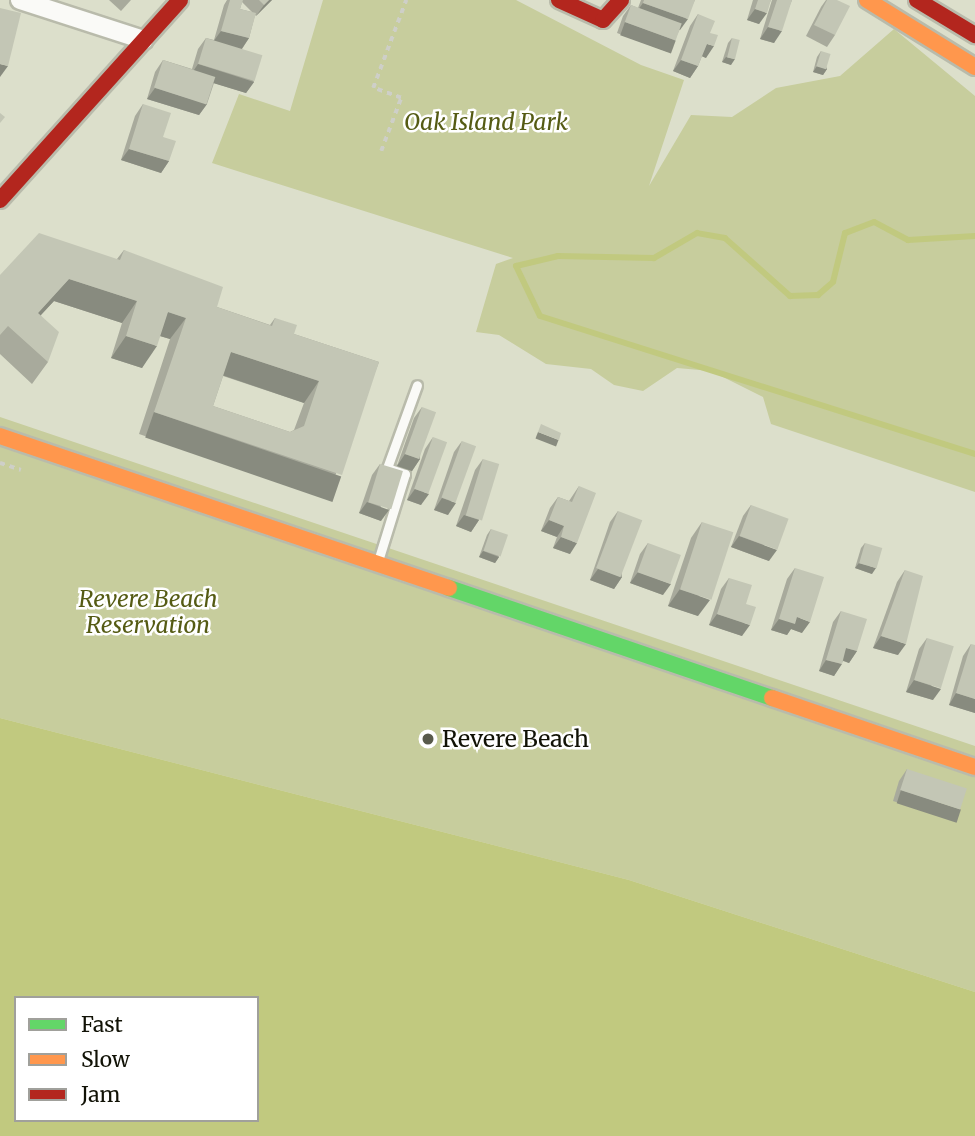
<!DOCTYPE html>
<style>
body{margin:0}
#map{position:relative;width:975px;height:1136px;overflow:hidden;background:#dcdfcb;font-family:Merriweather,serif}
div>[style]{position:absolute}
.green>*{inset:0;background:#c7cd9d}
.water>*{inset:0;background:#c1c97f}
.stream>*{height:6px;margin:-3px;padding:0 3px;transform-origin:3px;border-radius:3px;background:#c1c97f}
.path>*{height:3.5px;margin-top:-1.75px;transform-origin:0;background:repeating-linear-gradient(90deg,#cecfc8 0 5px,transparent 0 10px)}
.roads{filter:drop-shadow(2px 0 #b9bbab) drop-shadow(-2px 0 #b9bbab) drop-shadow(0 2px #b9bbab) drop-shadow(0 -2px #b9bbab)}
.lane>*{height:9px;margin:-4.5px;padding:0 4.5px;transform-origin:4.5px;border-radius:4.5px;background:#fafaf7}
.street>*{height:18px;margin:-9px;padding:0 9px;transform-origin:9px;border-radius:9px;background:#fafaf7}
.fast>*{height:16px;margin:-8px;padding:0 8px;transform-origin:8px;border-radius:8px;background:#63d668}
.slow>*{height:16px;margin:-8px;padding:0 8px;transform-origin:8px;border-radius:8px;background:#ff974d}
.jam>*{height:16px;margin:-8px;padding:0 8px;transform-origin:8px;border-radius:8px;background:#b3261e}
.wall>*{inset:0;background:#a8aa9c}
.shaded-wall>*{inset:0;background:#888b7f;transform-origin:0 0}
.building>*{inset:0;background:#c3c6b5;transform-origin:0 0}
.dots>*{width:19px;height:19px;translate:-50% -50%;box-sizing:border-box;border:4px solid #fff;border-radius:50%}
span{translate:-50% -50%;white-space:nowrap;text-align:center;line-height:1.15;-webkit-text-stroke:5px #fff;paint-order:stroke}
.park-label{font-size:23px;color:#555b14;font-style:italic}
.poi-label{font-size:23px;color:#111206}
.left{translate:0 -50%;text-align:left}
.legend{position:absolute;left:14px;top:996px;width:245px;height:126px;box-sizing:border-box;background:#fff;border:2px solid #a0a09b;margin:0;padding:9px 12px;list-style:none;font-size:21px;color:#111206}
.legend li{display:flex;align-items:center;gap:14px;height:35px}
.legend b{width:35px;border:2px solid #a0a09b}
</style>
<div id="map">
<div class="green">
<div style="clip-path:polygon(323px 0,516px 0,641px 65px,684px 80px,649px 186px,691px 115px,732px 117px,776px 88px,840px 76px,894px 29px,975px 96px,975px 492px,771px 424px,763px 397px,711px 371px,677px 368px,643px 391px,614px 385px,591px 369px,546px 364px,499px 335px,476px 332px,496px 264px,513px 258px,212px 163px,239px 94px,290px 111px)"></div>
<div style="clip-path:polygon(0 417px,975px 746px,975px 992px,629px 880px,0 718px)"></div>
</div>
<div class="water">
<div style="clip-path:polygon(evenodd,0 718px,629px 880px,975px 992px,975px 1136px,0 1136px,0 718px,16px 998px,257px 998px,257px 1120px,16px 1120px,16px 998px)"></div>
</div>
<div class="stream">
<div style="left:975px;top:236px;width:67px;rotate:176.6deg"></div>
<div style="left:908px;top:240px;width:38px;rotate:-152deg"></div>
<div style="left:874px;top:222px;width:31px;rotate:159deg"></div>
<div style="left:845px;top:233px;width:50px;rotate:103.8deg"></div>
<div style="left:833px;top:282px;width:20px;rotate:139deg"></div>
<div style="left:818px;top:295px;width:28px;rotate:178deg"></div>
<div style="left:790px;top:296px;width:87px;rotate:-138.3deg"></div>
<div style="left:725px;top:238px;width:28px;rotate:-170deg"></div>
<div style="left:697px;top:233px;width:50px;rotate:149.8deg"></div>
<div style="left:654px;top:258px;width:96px;rotate:-178.8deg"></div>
<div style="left:558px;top:256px;width:43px;rotate:166.6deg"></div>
<div style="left:516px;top:266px;width:55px;rotate:64.4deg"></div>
<div style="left:540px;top:316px;width:456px;rotate:17.6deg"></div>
</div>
<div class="path">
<div style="left:381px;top:151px;width:57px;rotate:-69.3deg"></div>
<div style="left:401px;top:98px;width:30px;rotate:-160deg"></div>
<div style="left:373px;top:88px;width:94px;rotate:-69.4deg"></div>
<div style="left:0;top:463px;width:22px;rotate:18deg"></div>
</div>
<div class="roads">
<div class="lane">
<div style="left:378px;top:561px;width:91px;rotate:-72.8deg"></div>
<div style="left:405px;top:474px;width:19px;rotate:-162deg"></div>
<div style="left:387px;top:468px;width:88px;rotate:-70.1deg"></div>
</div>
<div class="street">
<div style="left:20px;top:0;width:130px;rotate:17.9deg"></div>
</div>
<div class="fast">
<div style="left:449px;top:588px;width:341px;rotate:18.8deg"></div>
</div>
<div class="slow">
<div style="left:867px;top:0;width:127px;rotate:31.8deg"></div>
<div style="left:0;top:436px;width:474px;rotate:18.7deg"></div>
<div style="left:772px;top:698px;width:214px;rotate:18.8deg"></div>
</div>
<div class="jam">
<div style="left:559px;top:0;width:48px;rotate:24.4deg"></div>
<div style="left:603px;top:20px;width:27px;rotate:-48deg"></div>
<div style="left:917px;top:0;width:68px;rotate:31.1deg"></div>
<div style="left:0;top:200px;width:269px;rotate:-48deg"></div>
</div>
</div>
<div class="wall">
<div style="clip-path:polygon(109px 0,131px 0,121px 11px)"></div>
<div style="clip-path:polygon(evenodd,227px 0,272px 0,256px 16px,255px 15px,249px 38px,242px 49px,254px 82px,246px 93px,214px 83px,207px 104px,199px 115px,147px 99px,155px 72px,163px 60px,192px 69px,198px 49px,206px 38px,214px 40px,224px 5px,227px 0,242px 2px,252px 12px,240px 9px,242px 2px)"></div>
<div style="clip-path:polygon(641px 0,695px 0,668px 52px,617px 33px,623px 16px,631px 5px,638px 8px)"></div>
<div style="clip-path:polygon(753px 0,771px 0,759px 24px,747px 20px)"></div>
<div style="clip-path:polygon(772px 0,792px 0,774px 43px,760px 39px)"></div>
<div style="clip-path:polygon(826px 0,837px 0,835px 35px,827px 47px,806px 36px,821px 7px)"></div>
<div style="clip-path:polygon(698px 14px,710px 33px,706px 58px,702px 56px,698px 66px,690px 78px,673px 71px,690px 26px)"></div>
<div style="clip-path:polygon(732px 38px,731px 65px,722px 62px,728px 43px)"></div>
<div style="clip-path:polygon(821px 51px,827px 69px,823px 75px,813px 72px,817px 57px)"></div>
<div style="clip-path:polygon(143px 104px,163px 137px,169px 161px,161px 173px,121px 160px,135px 116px)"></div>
<div style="clip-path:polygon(evenodd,124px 250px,217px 307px,270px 325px,275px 318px,294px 334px,379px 362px,327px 497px,139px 434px,170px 339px,160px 336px,142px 368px,111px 358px,122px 323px,54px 301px,41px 315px,48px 362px,32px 384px,0 354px,0 275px,117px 259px,124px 250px,223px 376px,304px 403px,294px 430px,290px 432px,213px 406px,223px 376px)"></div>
<div style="clip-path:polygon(422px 407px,420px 459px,412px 471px,397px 466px,414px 418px)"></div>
<div style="clip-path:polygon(433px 437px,421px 505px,407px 500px,425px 449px)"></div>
<div style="clip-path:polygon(462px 441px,448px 515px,434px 510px,454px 452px)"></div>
<div style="clip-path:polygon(483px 459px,479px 520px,471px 532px,456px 526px,475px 470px)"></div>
<div style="clip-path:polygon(380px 464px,381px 521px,359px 513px,372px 475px)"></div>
<div style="clip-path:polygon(579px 486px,570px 554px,553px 548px,557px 537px,541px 531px,550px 508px,558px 497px,569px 501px)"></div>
<div style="clip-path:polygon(751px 505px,769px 561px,731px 547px,743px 516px)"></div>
<div style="clip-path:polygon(618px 511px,622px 577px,614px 589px,590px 580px,610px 522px)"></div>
<div style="clip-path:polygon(702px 522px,698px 616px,668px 606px,691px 538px)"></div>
<div style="clip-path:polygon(491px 529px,499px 557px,495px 563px,479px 557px,487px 535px)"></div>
<div style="clip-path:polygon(648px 543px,663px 595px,630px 583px,640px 554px)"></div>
<div style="clip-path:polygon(865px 543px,872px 574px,855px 568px,861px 548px)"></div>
<div style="clip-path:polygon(795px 568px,802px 633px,791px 629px,787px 635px,771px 630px,787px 579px)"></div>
<div style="clip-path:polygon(905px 570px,898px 655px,873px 648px,897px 582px)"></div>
<div style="clip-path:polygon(729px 578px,746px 604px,742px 636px,709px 625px,721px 589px)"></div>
<div style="clip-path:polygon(841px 611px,857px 651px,849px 663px,843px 661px,834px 676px,819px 671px,833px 622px)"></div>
<div style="clip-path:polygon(927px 638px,933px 700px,906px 692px,919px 649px)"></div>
<div style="clip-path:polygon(971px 644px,975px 713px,949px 705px,963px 656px)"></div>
<div style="clip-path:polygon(907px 769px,953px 820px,893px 801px,899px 781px)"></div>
</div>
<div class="shaded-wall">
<div style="clip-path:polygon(269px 0,272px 0,256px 16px,264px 5px)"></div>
<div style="clip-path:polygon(643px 3px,688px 19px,680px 30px,635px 14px)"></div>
<div style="clip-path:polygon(755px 9px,767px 13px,759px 24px,747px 20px)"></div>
<div style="left:625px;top:22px;width:54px;height:14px;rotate:20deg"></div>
<div style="clip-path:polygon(768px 27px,782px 31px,774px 43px,760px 39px)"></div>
<div style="clip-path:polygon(221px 31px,249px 38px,241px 50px,213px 42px)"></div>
<div style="clip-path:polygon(707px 44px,714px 46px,706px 58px,699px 55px)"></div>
<div style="clip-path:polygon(726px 57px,735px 59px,731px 65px,722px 62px)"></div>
<div style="clip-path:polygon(681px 60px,698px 66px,690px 78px,673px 71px)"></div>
<div style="clip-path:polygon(0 64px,8px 66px,0 77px)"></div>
<div style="clip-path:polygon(198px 64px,254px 82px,246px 93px,190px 76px)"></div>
<div style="clip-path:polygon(817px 66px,827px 69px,823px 75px,813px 72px)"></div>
<div style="clip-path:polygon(155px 88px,207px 104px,199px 115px,147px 99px)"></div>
<div style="clip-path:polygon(129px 149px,169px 161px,161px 173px,121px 160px)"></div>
<div style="clip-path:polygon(69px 279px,137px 301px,122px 323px,54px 301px,23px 334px,38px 313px)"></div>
<div style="clip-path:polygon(168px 312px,186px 318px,170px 339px,153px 334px)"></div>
<div style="clip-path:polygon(126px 336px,157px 346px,142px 368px,111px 358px)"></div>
<div style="clip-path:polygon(231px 352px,319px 381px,304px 403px,216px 373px)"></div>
<div style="left:154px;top:412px;width:198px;height:27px;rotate:19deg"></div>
<div style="left:538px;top:432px;width:22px;height:7px;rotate:21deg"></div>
<div style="clip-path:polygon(405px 454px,420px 459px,412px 471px,397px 466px)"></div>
<div style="clip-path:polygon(415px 489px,429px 494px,421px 505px,407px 500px)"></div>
<div style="clip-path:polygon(442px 498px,456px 503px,448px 515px,434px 510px)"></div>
<div style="clip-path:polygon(367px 502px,389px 510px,381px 521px,359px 513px)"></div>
<div style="clip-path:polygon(464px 515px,479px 520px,471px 532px,456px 526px)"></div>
<div style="clip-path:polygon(549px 520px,564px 526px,557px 537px,541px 531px)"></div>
<div style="clip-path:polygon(739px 536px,777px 550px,769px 561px,731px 547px)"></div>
<div style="clip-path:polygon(561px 537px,577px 543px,570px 554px,553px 548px)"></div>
<div style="clip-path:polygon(483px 551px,499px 557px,495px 563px,479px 557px)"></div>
<div style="clip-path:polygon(859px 563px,876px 568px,872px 574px,855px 568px)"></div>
<div style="clip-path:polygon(598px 569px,622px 577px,614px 589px,590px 580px)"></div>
<div style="clip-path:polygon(638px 572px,671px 584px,663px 595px,630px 583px)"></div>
<div style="clip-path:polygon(680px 589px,710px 600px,698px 616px,668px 606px)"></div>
<div style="clip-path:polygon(717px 614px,750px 625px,742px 636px,709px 625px)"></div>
<div style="clip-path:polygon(797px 617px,810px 622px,802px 633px,791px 629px,787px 635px,771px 630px,779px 619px)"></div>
<div style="clip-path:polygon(881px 636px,906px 644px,898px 655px,873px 648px)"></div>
<div style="clip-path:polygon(846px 648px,857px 651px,849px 663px,839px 659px)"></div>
<div style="clip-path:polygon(826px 660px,842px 664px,834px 676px,819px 671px)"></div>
<div style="clip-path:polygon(914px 680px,941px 689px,933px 700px,906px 692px)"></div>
<div style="clip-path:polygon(956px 693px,975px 699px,975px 713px,949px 705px)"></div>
<div style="left:901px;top:790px;width:63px;height:14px;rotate:18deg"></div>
</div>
<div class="building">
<div style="clip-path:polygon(230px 0,243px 0,240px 9px,256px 13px,249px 38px,221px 31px)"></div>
<div style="clip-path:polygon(259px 0,269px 0,264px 5px)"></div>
<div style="clip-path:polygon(644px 0,695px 0,688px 19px,643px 3px)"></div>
<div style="clip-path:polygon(758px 0,771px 0,767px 13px,755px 9px)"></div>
<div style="clip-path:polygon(777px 0,792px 0,782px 31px,768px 27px)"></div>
<div style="clip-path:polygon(827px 0,837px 0,850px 6px,835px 35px,814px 25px)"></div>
<div style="left:631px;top:5px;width:54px;height:18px;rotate:20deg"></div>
<div style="clip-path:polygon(0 8px,21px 13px,8px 66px,0 64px)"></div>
<div style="clip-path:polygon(698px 14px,715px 21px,710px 33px,718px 35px,714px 46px,707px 44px,698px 66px,681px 60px)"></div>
<div style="left:206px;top:38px;width:59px;height:27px;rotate:17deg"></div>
<div style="left:732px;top:38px;width:8px;height:20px;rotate:14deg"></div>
<div style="left:821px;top:51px;width:10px;height:16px;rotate:17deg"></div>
<div style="left:163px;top:60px;width:55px;height:29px;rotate:18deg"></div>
<div style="clip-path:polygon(143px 104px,171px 113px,163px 137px,176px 141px,169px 161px,129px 149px)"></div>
<div style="clip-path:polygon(0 113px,5px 117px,0 123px)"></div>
<div style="clip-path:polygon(evenodd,39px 233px,120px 260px,124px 250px,223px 287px,217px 307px,272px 326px,275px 318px,297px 325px,294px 334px,379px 362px,342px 475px,154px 412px,186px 318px,168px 312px,157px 346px,126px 336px,137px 301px,69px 279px,38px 313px,59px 332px,48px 362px,8px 326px,0 335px,0 275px,39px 233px,231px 352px,319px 381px,304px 426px,290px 432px,213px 406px,231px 352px)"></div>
<div style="left:422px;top:407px;width:15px;height:50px;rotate:20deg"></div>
<div style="clip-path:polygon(541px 424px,561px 433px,559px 440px,538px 432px)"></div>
<div style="left:433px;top:437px;width:15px;height:55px;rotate:20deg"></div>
<div style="left:462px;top:441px;width:15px;height:60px;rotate:20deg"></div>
<div style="left:483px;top:459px;width:17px;height:59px;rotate:17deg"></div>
<div style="left:380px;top:464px;width:24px;height:40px;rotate:17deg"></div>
<div style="clip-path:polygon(579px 486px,596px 493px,577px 543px,561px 537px,564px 526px,549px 520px,558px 497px,572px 502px)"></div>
<div style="left:751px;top:505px;width:40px;height:33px;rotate:20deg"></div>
<div style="left:618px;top:511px;width:26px;height:61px;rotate:21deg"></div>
<div style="left:702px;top:522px;width:33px;height:71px;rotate:18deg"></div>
<div style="left:491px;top:529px;width:18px;height:23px;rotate:19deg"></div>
<div style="left:648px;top:543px;width:35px;height:31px;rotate:20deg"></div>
<div style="left:865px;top:543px;width:18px;height:21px;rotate:16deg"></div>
<div style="clip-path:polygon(795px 568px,824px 577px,810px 622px,797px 617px,795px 624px,779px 619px)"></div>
<div style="clip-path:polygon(905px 570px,923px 576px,906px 644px,881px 636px)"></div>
<div style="clip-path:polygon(729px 578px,752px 585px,746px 604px,756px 607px,750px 625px,717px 614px)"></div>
<div style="clip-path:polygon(841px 611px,867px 619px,857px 651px,846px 648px,842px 664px,826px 660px)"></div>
<div style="left:927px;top:638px;width:28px;height:44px;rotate:17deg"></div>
<div style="clip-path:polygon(971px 644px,975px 645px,975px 699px,956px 693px)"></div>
<div style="left:907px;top:769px;width:63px;height:22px;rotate:18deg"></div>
</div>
<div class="dots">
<div style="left:428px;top:739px;background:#585a4b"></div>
</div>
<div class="park-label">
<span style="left:486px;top:122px">Oak Island Park</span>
<span style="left:148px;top:612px">Revere Beach<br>Reservation</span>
</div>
<div class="poi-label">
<span class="left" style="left:442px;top:739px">Revere Beach</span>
</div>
<ul class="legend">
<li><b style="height:9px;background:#63d668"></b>Fast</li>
<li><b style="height:9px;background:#ff974d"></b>Slow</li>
<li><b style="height:9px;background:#b3261e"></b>Jam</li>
</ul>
</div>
